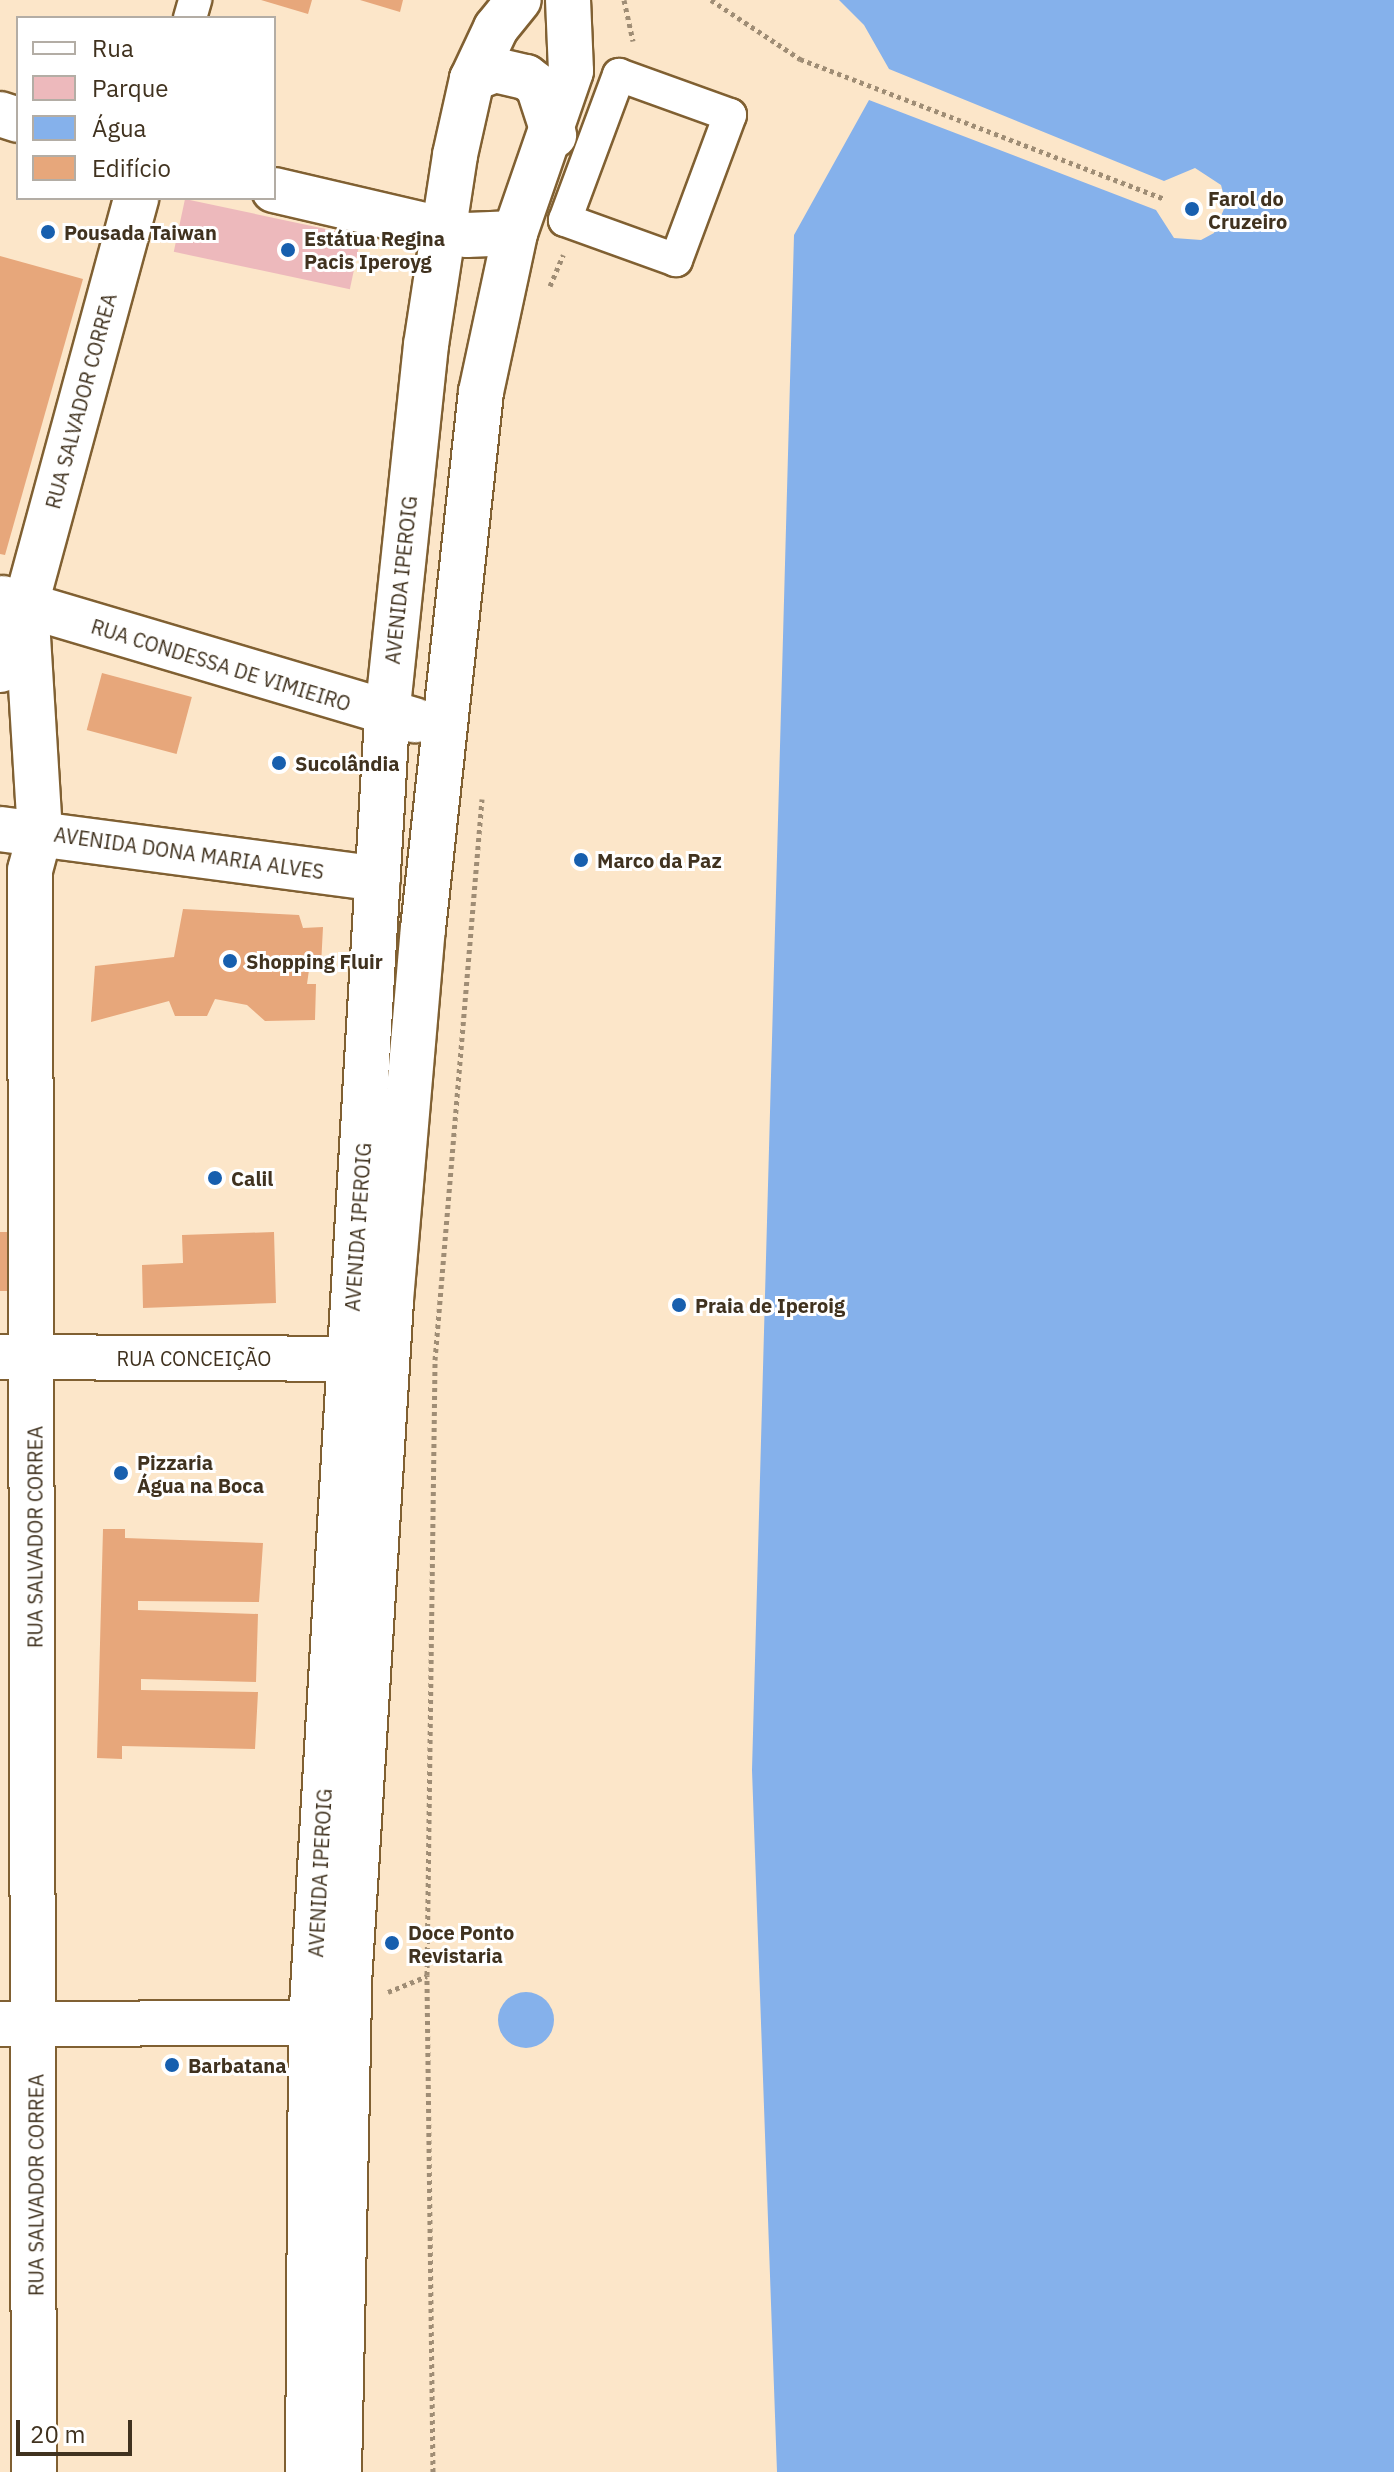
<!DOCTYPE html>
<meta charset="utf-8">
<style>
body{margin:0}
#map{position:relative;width:1394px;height:2472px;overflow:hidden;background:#fce6c9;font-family:"IBM Plex Sans",sans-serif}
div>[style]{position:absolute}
.green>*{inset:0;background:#edb9bc;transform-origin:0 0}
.water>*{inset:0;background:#85b1eb}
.round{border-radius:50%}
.building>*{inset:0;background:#e7a77b;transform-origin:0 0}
.path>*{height:5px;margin-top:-2.5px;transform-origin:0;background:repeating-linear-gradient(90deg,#9f8d75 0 4px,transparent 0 8px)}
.roads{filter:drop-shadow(2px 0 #806032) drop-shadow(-2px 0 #806032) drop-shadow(0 2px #806032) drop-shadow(0 -2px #806032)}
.street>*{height:32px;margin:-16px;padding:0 16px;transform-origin:16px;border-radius:16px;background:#fff}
.secondary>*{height:44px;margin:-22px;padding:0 22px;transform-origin:22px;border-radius:22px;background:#fff}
.dots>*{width:22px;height:22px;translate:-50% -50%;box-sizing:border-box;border:4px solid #fff;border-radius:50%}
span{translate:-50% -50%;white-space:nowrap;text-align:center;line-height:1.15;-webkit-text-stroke:6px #fff;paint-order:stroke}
.poi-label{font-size:20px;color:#40321f;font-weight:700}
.left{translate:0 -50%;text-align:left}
.street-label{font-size:20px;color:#40321f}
.legend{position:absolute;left:16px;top:16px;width:260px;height:184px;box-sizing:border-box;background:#fff;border:2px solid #b3ada5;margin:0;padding:10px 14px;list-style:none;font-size:24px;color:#40321f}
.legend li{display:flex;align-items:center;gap:16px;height:40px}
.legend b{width:40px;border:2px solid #b3ada5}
.scale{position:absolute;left:16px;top:2420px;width:116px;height:36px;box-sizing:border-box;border:4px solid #40321f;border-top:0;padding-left:10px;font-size:24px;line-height:28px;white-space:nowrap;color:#40321f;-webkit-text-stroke:6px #fff;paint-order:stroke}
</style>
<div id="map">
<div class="green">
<div style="left:185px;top:199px;width:180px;height:54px;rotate:12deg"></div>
</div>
<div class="water">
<div style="clip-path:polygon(839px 0,1394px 0,1394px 2472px,777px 2472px,752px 1770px,794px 235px,869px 100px,1156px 210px,1174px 238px,1201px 240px,1214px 233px,1226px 204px,1221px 185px,1195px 168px,1164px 181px,889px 69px,864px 25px)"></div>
<div class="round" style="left:498px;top:1992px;width:56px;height:56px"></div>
</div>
<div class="building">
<div style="clip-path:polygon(261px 0,312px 0,308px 14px)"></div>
<div style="clip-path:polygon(360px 0,403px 0,400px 12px)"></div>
<div style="clip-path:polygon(0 256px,83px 279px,5px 555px,0 554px)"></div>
<div style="left:102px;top:673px;width:93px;height:59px;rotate:15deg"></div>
<div style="clip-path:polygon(183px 909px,299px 915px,303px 928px,323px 927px,321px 966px,309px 970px,307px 984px,316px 984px,315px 1020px,265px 1021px,247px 1005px,215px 999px,207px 1016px,175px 1016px,169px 1001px,91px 1022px,95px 966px,174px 957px)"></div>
<div style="clip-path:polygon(0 1232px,11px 1232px,13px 1291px,0 1291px)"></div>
<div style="clip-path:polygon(274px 1232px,276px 1303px,143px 1308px,142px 1265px,183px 1263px,182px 1235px)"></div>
<div style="clip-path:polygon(103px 1529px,125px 1529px,125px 1538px,263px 1543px,259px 1602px,138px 1601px,138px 1610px,258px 1614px,256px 1682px,141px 1679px,141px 1690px,258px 1692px,255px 1749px,122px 1746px,122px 1759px,97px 1758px)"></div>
</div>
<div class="path">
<div style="left:624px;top:0;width:42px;rotate:77.6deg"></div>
<div style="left:711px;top:0;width:107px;rotate:33.5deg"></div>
<div style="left:800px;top:59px;width:391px;rotate:21deg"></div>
<div style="left:550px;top:286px;width:34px;rotate:-67deg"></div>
<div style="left:388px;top:1992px;width:42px;rotate:-22.3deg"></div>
<div style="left:433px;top:2472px;width:497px;rotate:-90.7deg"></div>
<div style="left:427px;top:1975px;width:615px;rotate:-89.25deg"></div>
<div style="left:435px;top:1360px;width:563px;rotate:-85.21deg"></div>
</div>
<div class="roads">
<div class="street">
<div style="left:190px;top:18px;width:19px;rotate:-74deg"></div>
<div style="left:619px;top:75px;width:118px;rotate:19.8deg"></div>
<div style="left:730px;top:115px;width:155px;rotate:110.4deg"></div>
<div style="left:676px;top:260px;width:118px;rotate:-160.2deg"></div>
<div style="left:565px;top:220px;width:155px;rotate:-69.6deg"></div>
</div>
<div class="secondary">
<div style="left:472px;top:79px;width:25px;rotate:-21deg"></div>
<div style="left:495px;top:70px;width:32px;rotate:13deg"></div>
<div style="left:526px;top:77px;width:15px;rotate:37deg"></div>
<div style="left:538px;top:86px;width:52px;rotate:71.9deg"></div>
<div style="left:0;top:114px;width:19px;rotate:18deg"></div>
<div style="left:274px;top:190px;width:198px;rotate:13.1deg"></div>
<div style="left:467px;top:235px;width:48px;rotate:-2.4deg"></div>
<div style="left:2px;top:598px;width:431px;rotate:16.5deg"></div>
<div style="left:26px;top:604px;width:229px;rotate:86.5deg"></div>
<div style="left:40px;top:833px;width:38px;rotate:105deg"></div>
<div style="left:30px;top:870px;width:1602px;rotate:89.86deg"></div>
<div style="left:0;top:670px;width:71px;rotate:-68.5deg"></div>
<div style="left:26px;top:604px;width:421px;rotate:-74.8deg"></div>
<div style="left:0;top:829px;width:381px;rotate:7.5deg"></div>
<div style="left:0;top:1357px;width:375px;rotate:0.3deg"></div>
<div style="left:0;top:2024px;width:341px;rotate:-0.2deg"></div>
<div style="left:308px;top:2472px;width:448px;rotate:-89.6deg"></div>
<div style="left:311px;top:2024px;width:1310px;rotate:-86.67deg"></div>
<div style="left:387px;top:716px;width:373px;rotate:-84deg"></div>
<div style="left:426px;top:345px;width:192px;rotate:-81.3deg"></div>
<div style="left:455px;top:155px;width:78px;rotate:-77.4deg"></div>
<div style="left:472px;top:79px;width:56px;rotate:-64.8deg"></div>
<div style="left:496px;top:28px;width:36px;rotate:-51deg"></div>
<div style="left:339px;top:2472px;width:489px;rotate:-88.8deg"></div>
<div style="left:349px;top:1983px;width:684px;rotate:-86.48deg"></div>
<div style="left:391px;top:1300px;width:372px;rotate:-85.1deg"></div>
<div style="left:423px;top:929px;width:540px;rotate:-83.84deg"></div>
<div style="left:481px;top:392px;width:163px;rotate:-77.9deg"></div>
<div style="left:515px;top:233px;width:171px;rotate:-70.9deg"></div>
<div style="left:571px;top:71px;width:71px;rotate:-92.4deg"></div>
</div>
</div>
<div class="dots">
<div style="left:1192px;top:209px;background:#175fae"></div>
<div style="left:48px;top:232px;background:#175fae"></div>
<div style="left:288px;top:250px;background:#175fae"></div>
<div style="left:279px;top:763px;background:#175fae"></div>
<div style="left:581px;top:860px;background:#175fae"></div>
<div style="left:230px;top:961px;background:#175fae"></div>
<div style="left:215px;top:1178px;background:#175fae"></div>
<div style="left:679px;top:1305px;background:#175fae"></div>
<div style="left:121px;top:1473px;background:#175fae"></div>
<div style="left:392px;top:1943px;background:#175fae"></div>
<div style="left:172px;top:2065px;background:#175fae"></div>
</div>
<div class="poi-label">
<span class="left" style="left:1208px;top:210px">Farol do<br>Cruzeiro</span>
<span class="left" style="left:64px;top:232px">Pousada Taiwan</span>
<span class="left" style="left:304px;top:250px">Estátua Regina<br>Pacis Iperoyg</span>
<span class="left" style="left:295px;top:763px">Sucolândia</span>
<span class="left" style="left:597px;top:860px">Marco da Paz</span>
<span class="left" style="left:246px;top:961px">Shopping Fluir</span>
<span class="left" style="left:231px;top:1178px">Calil</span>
<span class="left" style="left:695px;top:1305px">Praia de Iperoig</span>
<span class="left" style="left:137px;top:1474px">Pizzaria<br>Água na Boca</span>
<span class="left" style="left:408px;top:1944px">Doce Ponto<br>Revistaria</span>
<span class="left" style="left:188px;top:2065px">Barbatana</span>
</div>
<div class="street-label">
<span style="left:81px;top:401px;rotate:-75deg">RUA SALVADOR CORREA</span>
<span style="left:401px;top:580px;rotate:-84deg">AVENIDA IPEROIG</span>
<span style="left:221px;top:665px;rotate:17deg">RUA CONDESSA DE VIMIEIRO</span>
<span style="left:189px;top:853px;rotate:8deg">AVENIDA DONA MARIA ALVES</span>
<span style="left:358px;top:1227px;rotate:-86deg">AVENIDA IPEROIG</span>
<span style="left:194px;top:1358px">RUA CONCEIÇÃO</span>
<span style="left:35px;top:1537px;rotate:-90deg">RUA SALVADOR CORREA</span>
<span style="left:320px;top:1873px;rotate:-87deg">AVENIDA IPEROIG</span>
<span style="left:36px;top:2185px;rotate:-90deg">RUA SALVADOR CORREA</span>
</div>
<ul class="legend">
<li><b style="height:10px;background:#fff"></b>Rua</li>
<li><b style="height:22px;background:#edb9bc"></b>Parque</li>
<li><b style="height:22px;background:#85b1eb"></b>Água</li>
<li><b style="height:22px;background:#e7a77b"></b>Edifício</li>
</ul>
<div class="scale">20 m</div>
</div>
